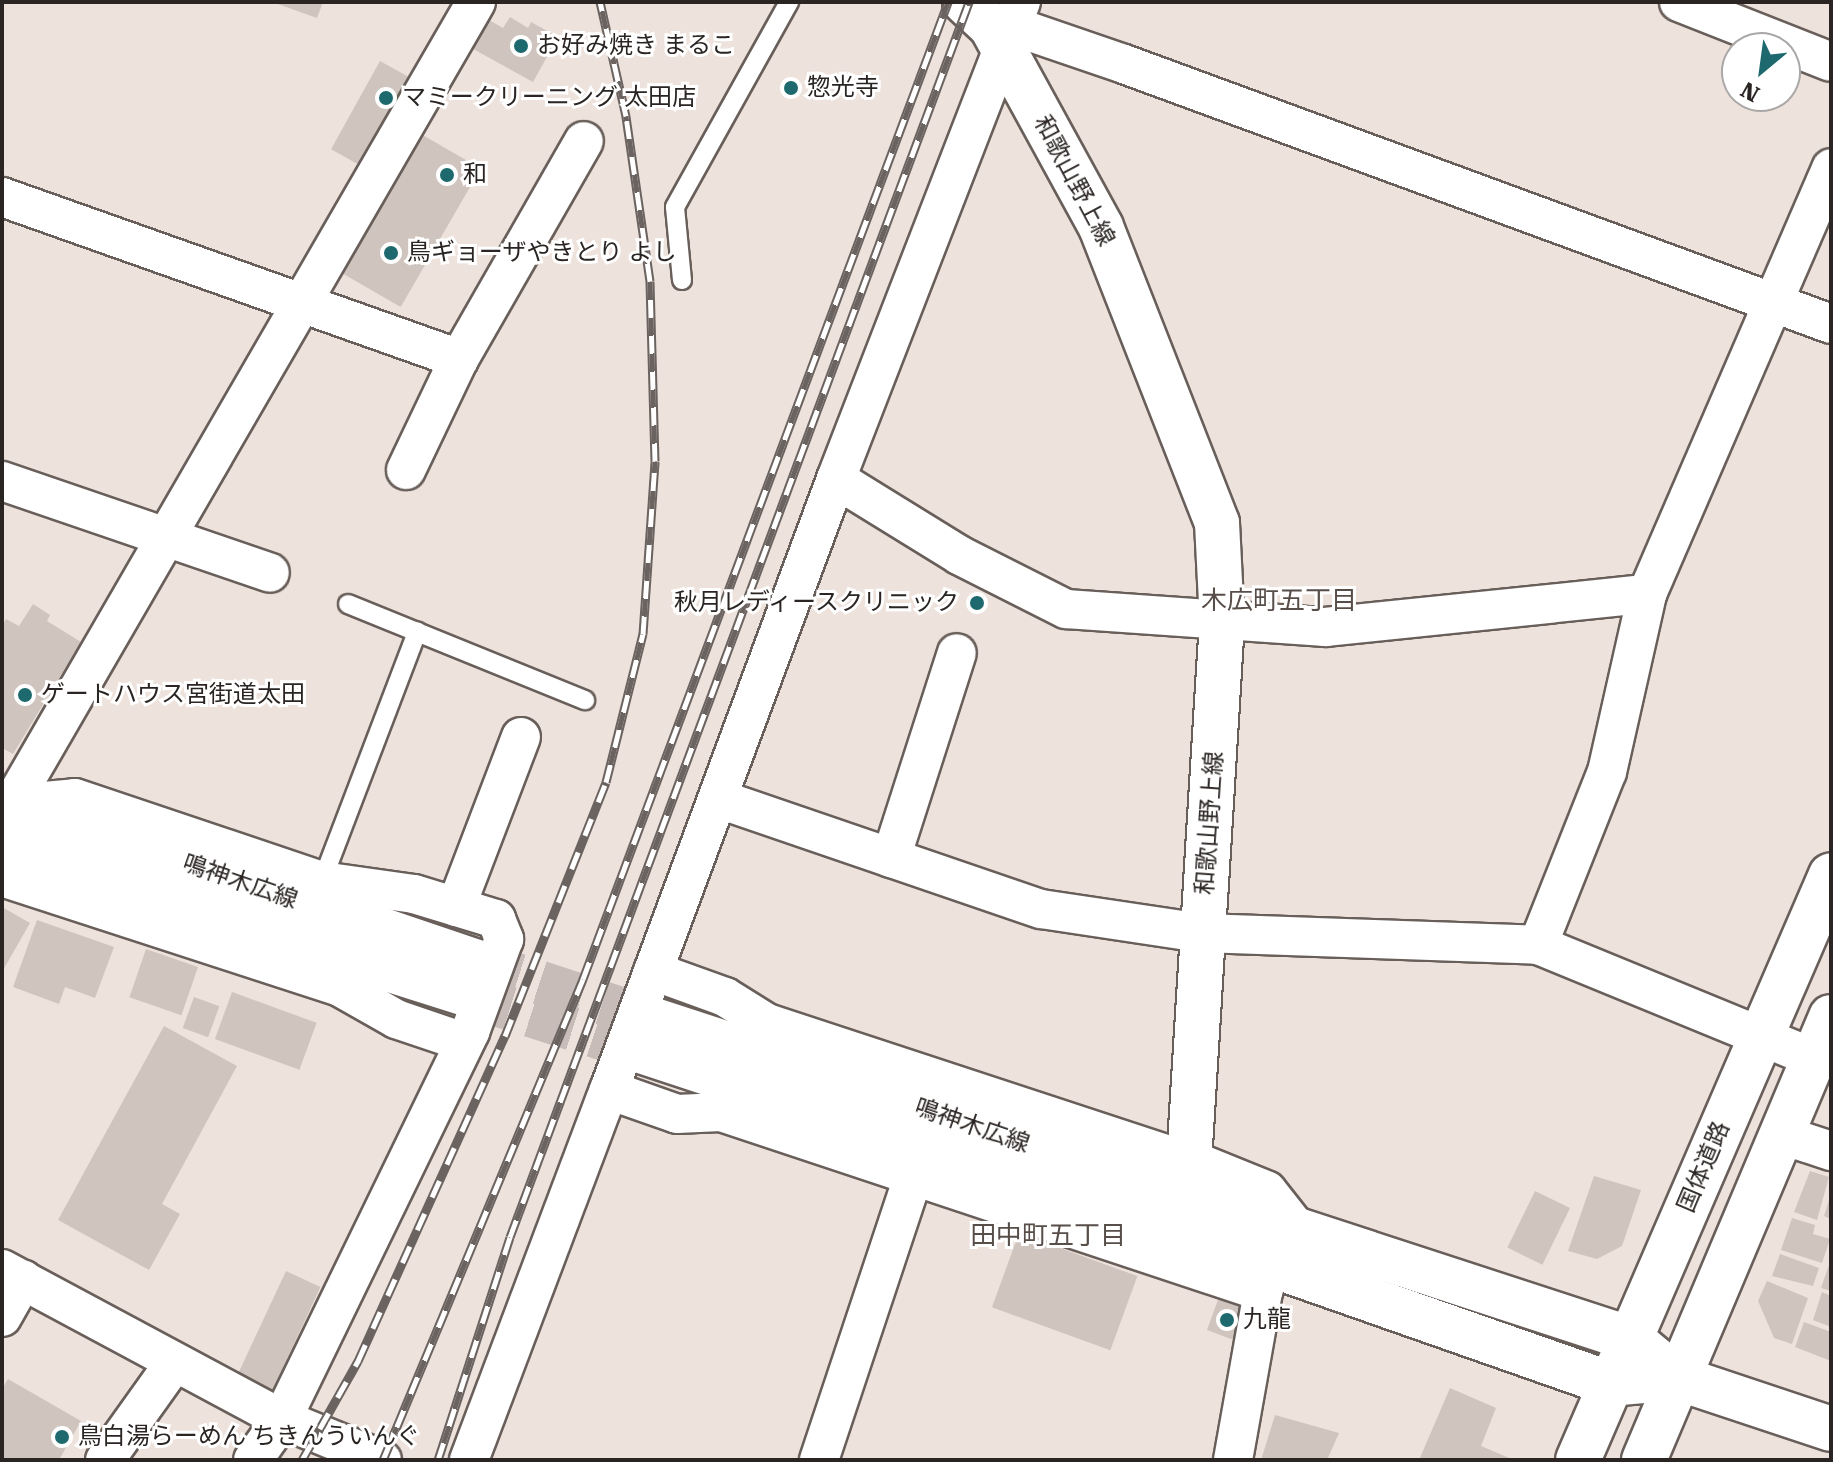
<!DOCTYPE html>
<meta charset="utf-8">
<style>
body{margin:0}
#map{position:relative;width:1833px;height:1462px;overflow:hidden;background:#eee2dc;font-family:"Roboto Serif","Noto Sans JP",serif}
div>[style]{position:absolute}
.building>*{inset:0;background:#d0c5be;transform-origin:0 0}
.secondary-tunnel>*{height:44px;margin-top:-22px;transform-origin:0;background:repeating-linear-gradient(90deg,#c7bcb7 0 44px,transparent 0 66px)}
.roads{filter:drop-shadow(2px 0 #695f5a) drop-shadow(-2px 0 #695f5a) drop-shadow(0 2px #695f5a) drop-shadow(0 -2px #695f5a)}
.service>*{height:18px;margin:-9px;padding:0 9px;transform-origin:9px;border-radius:9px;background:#fff}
.minor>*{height:38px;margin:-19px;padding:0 19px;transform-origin:19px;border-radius:19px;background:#fff}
.tertiary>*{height:44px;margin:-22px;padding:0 22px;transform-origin:22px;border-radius:22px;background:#fff}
.secondary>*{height:44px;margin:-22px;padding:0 22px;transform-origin:22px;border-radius:22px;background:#fff}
.rail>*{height:9px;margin-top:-4.5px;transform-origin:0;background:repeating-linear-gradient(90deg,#fff 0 18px,#6a6360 0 36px);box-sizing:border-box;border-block:2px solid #6a6360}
.dots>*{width:22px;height:22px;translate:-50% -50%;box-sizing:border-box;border:4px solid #fff;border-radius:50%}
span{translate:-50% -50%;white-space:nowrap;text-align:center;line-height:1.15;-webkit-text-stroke:6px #fff;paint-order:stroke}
.poi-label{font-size:24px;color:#2a2523}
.left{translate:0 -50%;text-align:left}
.right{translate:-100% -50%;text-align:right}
.street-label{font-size:24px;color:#2a2523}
.neighbourhood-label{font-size:26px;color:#584e49}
.frame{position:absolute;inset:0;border:4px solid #2a2523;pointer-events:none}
.north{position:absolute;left:1721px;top:32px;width:80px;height:80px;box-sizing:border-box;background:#fff;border:2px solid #aaa8a7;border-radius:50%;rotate:209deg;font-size:22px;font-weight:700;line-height:32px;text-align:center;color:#2a2523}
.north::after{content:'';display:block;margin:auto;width:28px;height:36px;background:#1d696e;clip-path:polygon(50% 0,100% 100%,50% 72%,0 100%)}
</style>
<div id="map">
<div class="building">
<div style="clip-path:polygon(272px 2px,323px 2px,317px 18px)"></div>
<div style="clip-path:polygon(482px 16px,503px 28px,510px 17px,528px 28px,531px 22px,558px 37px,533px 82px,466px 45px)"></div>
<div style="left:380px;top:61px;width:37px;height:101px;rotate:29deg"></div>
<div style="left:414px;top:130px;width:77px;height:160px;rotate:30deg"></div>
<div style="clip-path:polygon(33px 604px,50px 615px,47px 621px,81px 642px,13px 754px,2px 748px,2px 626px,6px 619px,19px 626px)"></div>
<div style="clip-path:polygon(2px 907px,30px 923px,2px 972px)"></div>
<div style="clip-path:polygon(37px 920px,114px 947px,95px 998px,65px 987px,59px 1004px,13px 987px)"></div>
<div style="left:146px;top:949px;width:55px;height:51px;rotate:19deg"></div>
<div style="left:232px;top:992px;width:90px;height:50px;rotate:20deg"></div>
<div style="left:194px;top:997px;width:27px;height:33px;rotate:20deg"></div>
<div style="clip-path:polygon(164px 1026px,237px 1066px,162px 1204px,180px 1214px,149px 1270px,58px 1220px)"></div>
<div style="clip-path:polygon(1810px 1171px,1829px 1177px,1817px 1220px,1794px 1212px)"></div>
<div style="clip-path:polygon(1594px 1176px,1641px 1190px,1622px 1246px,1597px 1259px,1568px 1251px)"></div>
<div style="left:1535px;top:1191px;width:39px;height:63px;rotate:26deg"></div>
<div style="clip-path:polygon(1830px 1197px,1831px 1197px,1831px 1219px,1824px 1216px)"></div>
<div style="clip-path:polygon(1792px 1218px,1815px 1225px,1813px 1234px,1830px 1239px,1822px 1263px,1781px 1250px)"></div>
<div style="left:1019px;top:1233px;width:126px;height:79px;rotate:20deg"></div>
<div style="clip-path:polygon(1780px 1254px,1819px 1268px,1813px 1286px,1772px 1276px)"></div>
<div style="clip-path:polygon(1830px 1262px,1831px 1262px,1831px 1291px,1821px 1288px)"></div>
<div style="left:286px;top:1271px;width:38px;height:122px;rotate:25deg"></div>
<div style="clip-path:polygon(1767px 1281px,1808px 1298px,1792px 1344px,1774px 1338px,1758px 1301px)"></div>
<div style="clip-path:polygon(1822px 1292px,1831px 1296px,1831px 1327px,1813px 1320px)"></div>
<div style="clip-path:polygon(1219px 1297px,1240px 1305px,1245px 1319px,1239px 1342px,1207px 1330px)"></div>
<div style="clip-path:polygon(1804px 1322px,1831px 1332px,1831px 1361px,1795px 1347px)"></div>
<div style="clip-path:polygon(8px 1379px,81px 1421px,59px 1460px,2px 1460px,2px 1389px)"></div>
<div style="clip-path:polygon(1450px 1388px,1496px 1408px,1481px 1446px,1514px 1460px,1419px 1460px)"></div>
<div style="clip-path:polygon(1275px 1415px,1339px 1433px,1327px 1460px,1261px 1460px)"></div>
</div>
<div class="secondary-tunnel">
<div style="left:477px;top:962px;width:183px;rotate:18.1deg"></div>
<div style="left:468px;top:995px;width:182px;rotate:17.9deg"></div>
</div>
<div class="roads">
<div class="service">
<div style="left:682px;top:280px;width:73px;rotate:-95.5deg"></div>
<div style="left:675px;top:207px;width:235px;rotate:-60.9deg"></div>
<div style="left:348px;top:604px;width:256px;rotate:22.1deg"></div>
<div style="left:322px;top:881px;width:267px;rotate:-69.1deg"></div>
</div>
<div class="minor">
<div style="left:1021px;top:2px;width:512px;rotate:111.2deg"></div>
<div style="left:836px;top:479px;width:145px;rotate:31.7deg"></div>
<div style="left:959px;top:555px;width:120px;rotate:26.8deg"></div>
<div style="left:1066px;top:609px;width:260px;rotate:4deg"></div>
<div style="left:1325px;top:627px;width:324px;rotate:-5.9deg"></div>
<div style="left:1679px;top:2px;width:163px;rotate:21.5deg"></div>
<div style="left:991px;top:26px;width:22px"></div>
<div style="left:1013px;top:26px;width:117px;rotate:18.9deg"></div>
<div style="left:1124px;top:64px;width:753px;rotate:20.19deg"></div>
<div style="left:2px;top:197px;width:485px;rotate:19.5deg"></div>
<div style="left:406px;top:470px;width:123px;rotate:-64.5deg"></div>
<div style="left:459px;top:359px;width:251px;rotate:-60.2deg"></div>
<div style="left:2px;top:481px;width:283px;rotate:18.9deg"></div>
<div style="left:719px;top:799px;width:340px;rotate:18.9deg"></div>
<div style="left:1041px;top:909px;width:163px;rotate:8.5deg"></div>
<div style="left:1202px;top:933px;width:336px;rotate:2deg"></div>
<div style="left:1538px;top:945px;width:186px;rotate:-68.3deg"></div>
<div style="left:1607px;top:772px;width:182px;rotate:-77.3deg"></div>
<div style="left:1647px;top:594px;width:464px;rotate:-66.6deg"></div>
<div style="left:12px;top:804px;width:63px;rotate:-5.4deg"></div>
<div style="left:75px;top:798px;width:261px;rotate:18.6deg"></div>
<div style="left:322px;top:881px;width:93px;rotate:8deg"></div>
<div style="left:414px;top:894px;width:86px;rotate:17deg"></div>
<div style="left:496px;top:919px;width:22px;rotate:68deg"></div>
<div style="left:504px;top:939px;width:99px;rotate:110.1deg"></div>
<div style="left:470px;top:1032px;width:430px;rotate:115.9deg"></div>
<div style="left:282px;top:1419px;width:50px;rotate:125.3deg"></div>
<div style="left:3px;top:819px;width:944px;rotate:-59.93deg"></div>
<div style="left:891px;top:858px;width:215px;rotate:-72.2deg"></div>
<div style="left:2px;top:867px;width:13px;rotate:63deg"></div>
<div style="left:8px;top:879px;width:347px;rotate:18deg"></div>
<div style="left:338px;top:986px;width:67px;rotate:29.6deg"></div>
<div style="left:396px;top:1019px;width:69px;rotate:18.7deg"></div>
<div style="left:456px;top:907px;width:182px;rotate:-69.1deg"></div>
<div style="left:1538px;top:945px;width:298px;rotate:22.3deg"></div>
<div style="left:653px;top:971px;width:77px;rotate:19.9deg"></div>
<div style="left:725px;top:997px;width:49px;rotate:31.8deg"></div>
<div style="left:767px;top:1023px;width:444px;rotate:18.2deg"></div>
<div style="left:609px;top:1090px;width:652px;rotate:-69.62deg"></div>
<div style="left:1782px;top:1135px;width:52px;rotate:18.1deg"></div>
<div style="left:2px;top:1269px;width:318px;rotate:28.2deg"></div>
<div style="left:282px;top:1419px;width:108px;rotate:22.3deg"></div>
<div style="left:2px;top:1317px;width:43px;rotate:-60.4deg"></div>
<div style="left:105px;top:1460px;width:120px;rotate:-54.5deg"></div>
<div style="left:469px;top:1460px;width:396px;rotate:-69.3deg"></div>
<div style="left:609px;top:1090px;width:72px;rotate:19.4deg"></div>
<div style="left:677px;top:1114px;width:44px;rotate:-2.6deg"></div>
<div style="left:721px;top:1112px;width:571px;rotate:18.37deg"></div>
<div style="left:1263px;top:1292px;width:28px;rotate:-72deg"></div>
<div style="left:819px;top:1460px;width:301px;rotate:-71.6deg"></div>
<div style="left:1233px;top:1460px;width:171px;rotate:-79.9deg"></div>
</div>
<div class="tertiary">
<div style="left:1578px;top:1460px;width:637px;rotate:-66.61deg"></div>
<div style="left:1644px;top:1460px;width:481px;rotate:-67.1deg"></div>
</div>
<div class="secondary">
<div style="left:965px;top:2px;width:35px;rotate:43deg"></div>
<div style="left:991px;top:26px;width:229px;rotate:61.3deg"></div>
<div style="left:1101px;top:227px;width:318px;rotate:68.6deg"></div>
<div style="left:1217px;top:523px;width:98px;rotate:87.1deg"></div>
<div style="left:1222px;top:621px;width:542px;rotate:93.49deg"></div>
<div style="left:1189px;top:1162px;width:82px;rotate:22.2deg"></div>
<div style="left:1265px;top:1193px;width:48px;rotate:51.7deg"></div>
<div style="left:2px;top:801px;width:502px;rotate:18.72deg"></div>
<div style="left:2px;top:847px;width:489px;rotate:17.6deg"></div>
<div style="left:651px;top:1019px;width:1031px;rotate:18.08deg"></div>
<div style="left:1631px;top:1339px;width:61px;rotate:39.7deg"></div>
<div style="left:1678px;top:1378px;width:161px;rotate:18.4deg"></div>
<div style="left:641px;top:1051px;width:373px;rotate:18.3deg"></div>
<div style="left:995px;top:1168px;width:653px;rotate:19.32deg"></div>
<div style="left:1611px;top:1384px;width:67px;rotate:-5.1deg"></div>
</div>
</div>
<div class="rail">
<div style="left:302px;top:1460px;width:114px;rotate:-60.5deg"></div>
<div style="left:358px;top:1361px;width:357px;rotate:-65.7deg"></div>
<div style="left:505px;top:1036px;width:273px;rotate:-68.3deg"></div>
<div style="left:606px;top:782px;width:153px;rotate:-76deg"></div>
<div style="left:643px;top:634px;width:173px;rotate:-86deg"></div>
<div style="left:655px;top:461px;width:180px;rotate:-91.6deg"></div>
<div style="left:650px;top:281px;width:167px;rotate:-98.3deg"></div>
<div style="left:626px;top:116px;width:117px;rotate:-102.8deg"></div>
<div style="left:383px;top:1460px;width:521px;rotate:-67.42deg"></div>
<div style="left:583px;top:979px;width:1043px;rotate:-69.51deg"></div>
<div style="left:438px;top:1460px;width:234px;rotate:-72.1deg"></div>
<div style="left:510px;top:1237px;width:1318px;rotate:-69.61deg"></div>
</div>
<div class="dots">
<div style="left:521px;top:46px;background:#1d696e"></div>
<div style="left:791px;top:88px;background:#1d696e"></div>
<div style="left:386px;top:98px;background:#1d696e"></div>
<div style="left:447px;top:175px;background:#1d696e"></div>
<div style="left:391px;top:253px;background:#1d696e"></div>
<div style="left:977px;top:603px;background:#1d696e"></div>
<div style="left:25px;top:695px;background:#1d696e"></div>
<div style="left:1227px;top:1320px;background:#1d696e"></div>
<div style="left:62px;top:1437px;background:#1d696e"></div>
</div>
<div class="poi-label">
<span class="left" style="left:537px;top:46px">お好み焼き まるこ</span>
<span class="left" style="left:807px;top:88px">惣光寺</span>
<span class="left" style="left:402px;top:98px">マミークリーニング 太田店</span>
<span class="left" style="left:463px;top:175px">和</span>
<span class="left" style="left:407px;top:253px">鳥ギョーザやきとり よし</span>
<span class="right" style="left:959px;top:603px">秋月レディースクリニック</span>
<span class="left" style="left:41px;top:695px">ゲートハウス宮街道太田</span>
<span class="left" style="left:1243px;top:1320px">九龍</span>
<span class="left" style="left:78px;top:1437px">鳥白湯らーめん ちきんういんぐ</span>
</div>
<div class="street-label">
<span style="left:1074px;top:181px;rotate:62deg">和歌山野上線</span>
<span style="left:1210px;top:823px;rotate:-86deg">和歌山野上線</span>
<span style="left:240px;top:882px;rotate:19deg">鳴神木広線</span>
<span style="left:972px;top:1126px;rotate:19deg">鳴神木広線</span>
<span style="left:1704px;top:1167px;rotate:-67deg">国体道路</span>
</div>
<div class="neighbourhood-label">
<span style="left:1279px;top:601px">木広町五丁目</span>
<span style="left:1048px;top:1236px">田中町五丁目</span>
</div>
<div class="frame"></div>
<div class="north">N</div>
</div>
